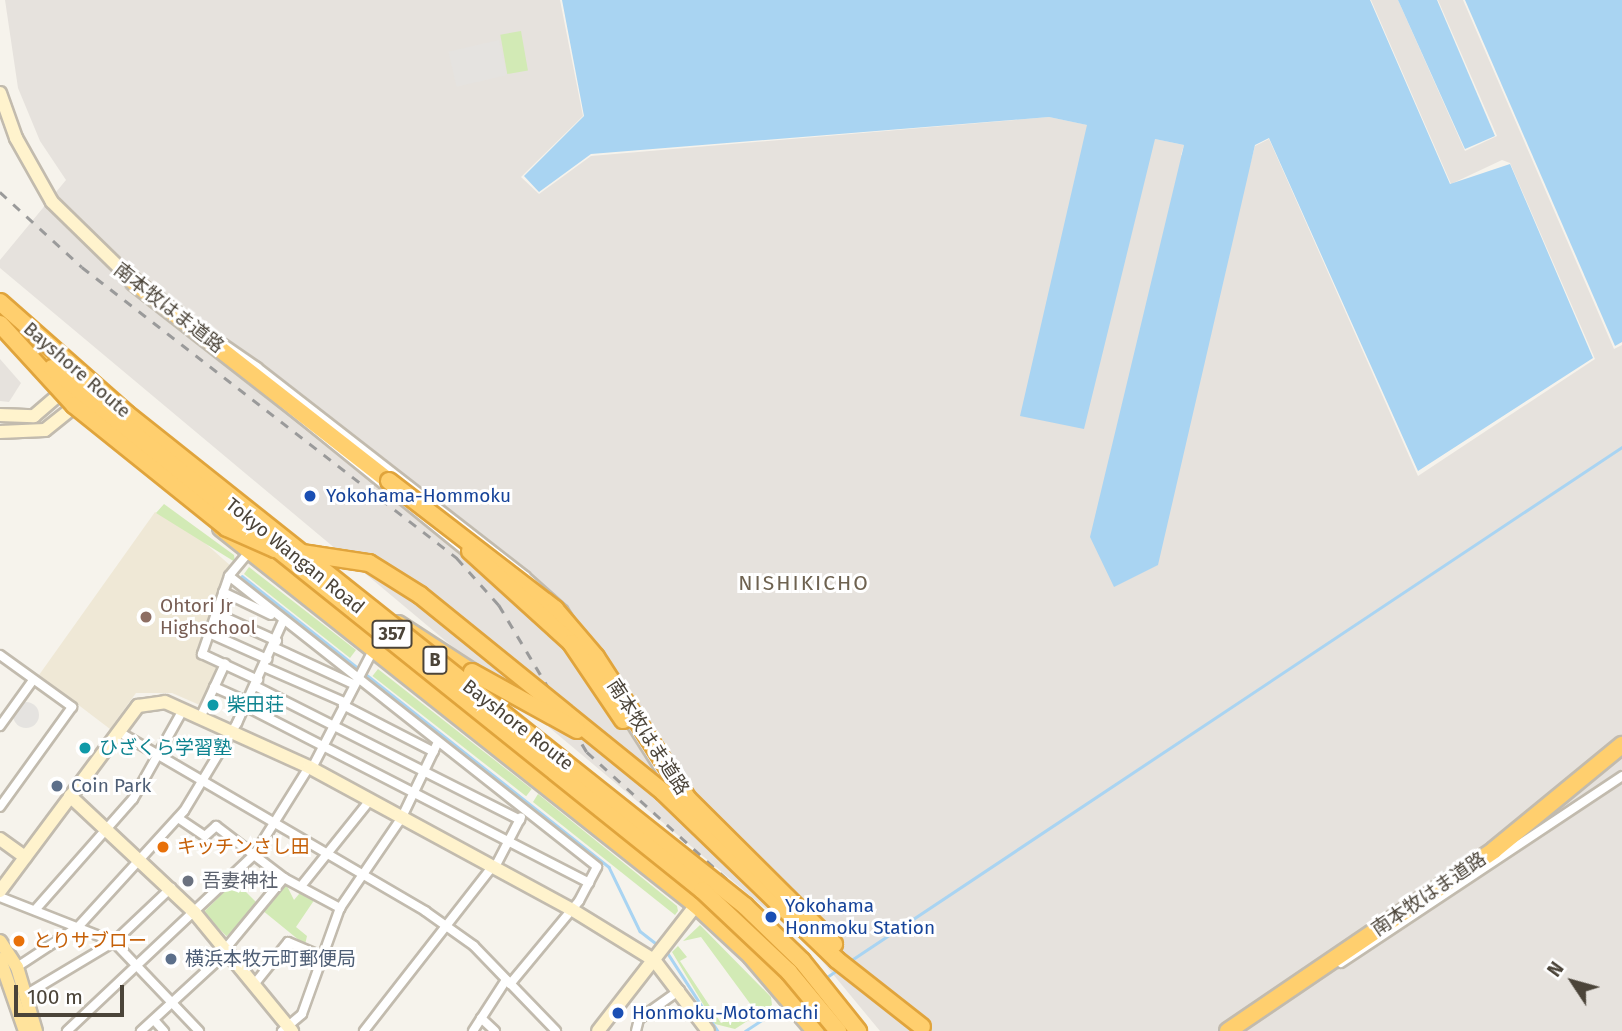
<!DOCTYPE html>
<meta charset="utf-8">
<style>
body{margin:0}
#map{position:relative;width:1622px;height:1031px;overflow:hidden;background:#f6f3ec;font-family:"Fira Sans","Noto Sans JP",sans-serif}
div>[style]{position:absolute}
.industrial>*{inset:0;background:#e6e2dd}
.education>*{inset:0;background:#efe8d6}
.green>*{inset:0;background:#d2eab5;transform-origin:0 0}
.parking>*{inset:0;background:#e5e3e0;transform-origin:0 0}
.round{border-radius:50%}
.water>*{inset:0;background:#a9d4f2}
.stream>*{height:2.5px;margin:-1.25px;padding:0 1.25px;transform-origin:1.25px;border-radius:1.25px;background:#a9d4f2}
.roads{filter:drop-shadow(2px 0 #c2bbae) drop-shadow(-2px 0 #c2bbae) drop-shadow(0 2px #c2bbae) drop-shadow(0 -2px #c2bbae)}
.street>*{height:8px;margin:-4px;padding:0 4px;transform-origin:4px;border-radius:4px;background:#fff}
.secondary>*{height:12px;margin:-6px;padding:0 6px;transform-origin:6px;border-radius:6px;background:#fff3cd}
.primary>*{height:12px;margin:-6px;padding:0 6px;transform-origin:6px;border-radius:6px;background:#ffe39c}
.highway>*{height:16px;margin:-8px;padding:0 8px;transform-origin:8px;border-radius:8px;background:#ffcf6e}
.rail>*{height:2.5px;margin-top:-1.25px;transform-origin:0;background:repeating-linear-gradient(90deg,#9a9a9a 0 9px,transparent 0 18px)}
.bridges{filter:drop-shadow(2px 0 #e0a43c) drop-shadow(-2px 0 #e0a43c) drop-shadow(0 2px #e0a43c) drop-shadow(0 -2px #e0a43c)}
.highway-bridge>*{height:16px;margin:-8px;padding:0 8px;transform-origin:8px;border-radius:8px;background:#ffcf6e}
.dots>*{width:19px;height:19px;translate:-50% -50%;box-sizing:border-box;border:4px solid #fff;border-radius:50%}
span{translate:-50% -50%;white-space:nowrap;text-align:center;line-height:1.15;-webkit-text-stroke:6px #fff;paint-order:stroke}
.shield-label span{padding:2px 5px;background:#fff;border:2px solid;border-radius:5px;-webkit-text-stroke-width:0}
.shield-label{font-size:18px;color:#4b4439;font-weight:700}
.street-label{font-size:19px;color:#4b4439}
.transit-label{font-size:19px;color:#164399}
.left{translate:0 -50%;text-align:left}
.education-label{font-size:19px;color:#785e54}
.culture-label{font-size:19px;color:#0d838f}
.service-label{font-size:19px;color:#4e5e75}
.food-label{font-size:19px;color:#c56008}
.worship-label{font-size:19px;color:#5b616d}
.neighbourhood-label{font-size:21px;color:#6e6250;letter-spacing:2px}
.north{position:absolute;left:1538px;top:947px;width:70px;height:70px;-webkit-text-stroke:5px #fff;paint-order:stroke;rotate:306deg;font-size:19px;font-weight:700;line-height:28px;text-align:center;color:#4b4439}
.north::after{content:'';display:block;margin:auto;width:24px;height:32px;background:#4b4439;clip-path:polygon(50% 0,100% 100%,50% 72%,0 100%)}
.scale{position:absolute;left:14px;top:985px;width:110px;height:32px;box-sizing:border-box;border:4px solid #4b4439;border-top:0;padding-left:9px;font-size:21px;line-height:24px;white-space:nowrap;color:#4b4439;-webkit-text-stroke:5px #fff;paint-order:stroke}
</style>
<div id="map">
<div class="industrial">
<div style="clip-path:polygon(5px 0,560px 0,583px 116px,521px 177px,539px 194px,591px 156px,1049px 117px,1184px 145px,1181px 155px,1248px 172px,1255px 146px,1269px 139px,1418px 476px,1595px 359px,1510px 163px,1502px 160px,1451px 184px,1371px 0,1398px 0,1465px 151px,1497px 136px,1438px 0,1463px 0,1614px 349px,1622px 345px,1622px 1031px,880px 1031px,808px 944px,0 268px,0 260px,66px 180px,40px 141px,18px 88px)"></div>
<div style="clip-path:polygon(0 359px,21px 383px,9px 402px,0 401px)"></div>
</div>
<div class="education">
<div style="clip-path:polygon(155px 512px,196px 535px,232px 567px,199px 656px,220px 666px,202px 706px,172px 693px,136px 693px,110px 729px,39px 675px)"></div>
</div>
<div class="green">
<div style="left:521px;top:31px;width:40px;height:21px;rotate:80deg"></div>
<div style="clip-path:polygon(164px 504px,234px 555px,235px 562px,156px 513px)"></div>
<div style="clip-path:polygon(249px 567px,356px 650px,350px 658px,244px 574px)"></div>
<div style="left:378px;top:669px;width:195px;height:9px;rotate:38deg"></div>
<div style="clip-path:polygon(538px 794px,677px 906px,678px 911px,675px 915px,533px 802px)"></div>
<div style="left:235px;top:881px;width:33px;height:45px;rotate:45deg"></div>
<div style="clip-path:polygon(285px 882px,294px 900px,304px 888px,317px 896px,296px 927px,307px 936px,305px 945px,262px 910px)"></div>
<div style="clip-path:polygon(700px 925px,771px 997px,772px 1005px,735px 1029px,715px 1024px,672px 952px,678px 946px,687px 957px,680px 961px,721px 1023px,754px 1009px,701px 937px,683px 941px)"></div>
</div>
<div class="parking">
<div style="left:499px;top:40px;width:36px;height:52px;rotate:77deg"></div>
<div class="round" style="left:13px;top:702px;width:26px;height:26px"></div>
</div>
<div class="water">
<div style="clip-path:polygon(562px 0,1370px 0,1450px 184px,1510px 164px,1593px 358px,1418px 471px,1269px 138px,1255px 145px,1158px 565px,1114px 587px,1090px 537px,1184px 145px,1155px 139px,1084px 429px,1020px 416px,1087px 125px,1049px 117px,591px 154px,539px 192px,524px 176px,584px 116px)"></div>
<div style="clip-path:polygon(1398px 0,1437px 0,1495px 136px,1465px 149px)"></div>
<div style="clip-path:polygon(1465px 0,1622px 0,1622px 342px,1615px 346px)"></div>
</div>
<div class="stream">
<div style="left:242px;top:576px;width:468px;rotate:38.4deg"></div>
<div style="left:609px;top:867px;width:71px;rotate:64.2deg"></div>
<div style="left:640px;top:931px;width:24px;rotate:38deg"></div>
<div style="left:667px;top:952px;width:94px;rotate:57.2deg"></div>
<div style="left:850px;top:961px;width:927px;rotate:-33.66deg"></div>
<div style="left:824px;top:979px;width:18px;rotate:-34deg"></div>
<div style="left:745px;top:1031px;width:45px;rotate:-33.3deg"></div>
</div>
<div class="roads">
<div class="street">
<div style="left:134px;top:282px;width:150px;rotate:34.6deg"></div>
<div style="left:257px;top:367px;width:340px;rotate:37.9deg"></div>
<div style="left:525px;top:576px;width:51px;rotate:41.8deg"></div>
<div style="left:563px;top:610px;width:50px;rotate:57.3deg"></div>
<div style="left:590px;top:652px;width:587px;rotate:-140.94deg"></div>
<div style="left:249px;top:552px;width:31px;rotate:130deg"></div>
<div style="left:229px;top:576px;width:83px;rotate:109.1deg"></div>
<div style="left:202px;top:654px;width:62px;rotate:24.9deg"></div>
<div style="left:229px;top:576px;width:469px;rotate:38.3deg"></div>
<div style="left:597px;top:867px;width:38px;rotate:118deg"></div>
<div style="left:579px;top:901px;width:108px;rotate:129.7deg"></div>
<div style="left:223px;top:592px;width:53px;rotate:25.6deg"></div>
<div style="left:215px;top:613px;width:68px;rotate:24.3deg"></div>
<div style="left:209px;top:633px;width:64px;rotate:24.1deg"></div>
<div style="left:273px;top:647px;width:88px;rotate:24.8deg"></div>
<div style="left:0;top:655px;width:89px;rotate:35.8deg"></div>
<div style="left:72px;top:707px;width:123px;rotate:125.8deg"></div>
<div style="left:264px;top:667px;width:87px;rotate:23.6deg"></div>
<div style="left:255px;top:686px;width:297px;rotate:26.8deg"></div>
<div style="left:214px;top:687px;width:36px;rotate:24deg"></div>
<div style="left:343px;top:705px;width:102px;rotate:27.3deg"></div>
<div style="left:245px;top:706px;width:387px;rotate:27.2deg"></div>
<div style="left:626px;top:716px;width:91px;rotate:57.5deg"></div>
<div style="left:200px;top:718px;width:60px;rotate:-65.2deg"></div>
<div style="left:0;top:726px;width:57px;rotate:-54.3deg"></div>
<div style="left:119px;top:732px;width:355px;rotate:30.3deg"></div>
<div style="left:425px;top:911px;width:60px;rotate:35.5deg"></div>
<div style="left:474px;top:946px;width:118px;rotate:46deg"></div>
<div style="left:312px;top:768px;width:154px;rotate:-62.6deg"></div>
<div style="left:178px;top:818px;width:32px;rotate:34deg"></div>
<div style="left:205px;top:836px;width:15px;rotate:-42deg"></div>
<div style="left:216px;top:826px;width:86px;rotate:37.4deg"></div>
<div style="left:284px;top:878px;width:64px;rotate:28.2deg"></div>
<div style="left:495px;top:867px;width:56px;rotate:-62.5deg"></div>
<div style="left:302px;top:885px;width:110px;rotate:-51.3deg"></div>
<div style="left:0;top:897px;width:123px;rotate:21.5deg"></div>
<div style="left:114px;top:942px;width:123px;rotate:46.3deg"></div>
<div style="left:35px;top:910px;width:148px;rotate:-48.6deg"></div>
<div style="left:133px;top:799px;width:102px;rotate:-60.7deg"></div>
<div style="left:226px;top:948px;width:91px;rotate:-50.4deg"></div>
<div style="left:1341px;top:963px;width:338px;rotate:-33.6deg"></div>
<div style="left:17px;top:967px;width:73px;rotate:-33.3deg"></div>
<div style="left:78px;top:927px;width:157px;rotate:-47.6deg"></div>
<div style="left:184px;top:811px;width:103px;rotate:-58.9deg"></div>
<div style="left:237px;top:723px;width:112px;rotate:-65.7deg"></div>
<div style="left:256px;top:982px;width:51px;rotate:-51.3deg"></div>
<div style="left:288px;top:942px;width:39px;rotate:23deg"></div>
<div style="left:27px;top:994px;width:101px;rotate:-30.9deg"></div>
<div style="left:114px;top:942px;width:79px;rotate:-43.5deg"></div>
<div style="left:481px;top:1018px;width:19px;rotate:43deg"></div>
<div style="left:154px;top:1020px;width:15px;rotate:48deg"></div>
<div style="left:67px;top:1031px;width:257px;rotate:-43.3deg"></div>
<div style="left:254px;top:855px;width:104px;rotate:-58deg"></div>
<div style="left:141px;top:1031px;width:118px;rotate:-42.6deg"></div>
<div style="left:282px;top:1031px;width:26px;rotate:-40deg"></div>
<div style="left:302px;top:1014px;width:113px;rotate:-70.3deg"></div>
<div style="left:340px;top:908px;width:110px;rotate:-55.7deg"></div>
<div style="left:402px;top:817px;width:81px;rotate:-64.4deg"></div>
<div style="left:364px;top:1031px;width:209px;rotate:-52deg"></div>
<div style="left:473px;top:1031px;width:61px;rotate:-57.1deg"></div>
<div style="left:636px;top:1031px;width:12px;rotate:-76deg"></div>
<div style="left:639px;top:1019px;width:50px;rotate:-35.3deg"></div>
</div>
<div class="secondary">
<div style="left:0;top:93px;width:48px;rotate:70.4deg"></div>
<div style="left:16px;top:138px;width:73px;rotate:60.6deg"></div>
<div style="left:52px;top:202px;width:115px;rotate:44.3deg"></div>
<div style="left:0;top:415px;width:34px;rotate:2deg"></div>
<div style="left:34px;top:416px;width:46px;rotate:-40.6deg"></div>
<div style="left:0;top:432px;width:45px;rotate:-2.5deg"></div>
<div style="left:45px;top:430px;width:45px;rotate:-38.7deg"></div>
<div style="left:70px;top:796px;width:171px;rotate:43.1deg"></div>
<div style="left:195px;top:913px;width:153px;rotate:50.6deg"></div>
<div style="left:0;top:839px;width:31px;rotate:36deg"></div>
<div style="left:0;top:891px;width:231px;rotate:-53.3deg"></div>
<div style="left:138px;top:706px;width:27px;rotate:-8deg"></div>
<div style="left:165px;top:702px;width:158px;rotate:24.3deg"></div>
<div style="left:309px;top:767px;width:298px;rotate:28.5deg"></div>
<div style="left:571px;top:909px;width:97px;rotate:31.6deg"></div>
<div style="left:654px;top:960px;width:89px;rotate:52.7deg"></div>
<div style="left:598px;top:1031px;width:166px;rotate:-52.1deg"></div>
</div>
<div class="primary">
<div style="left:0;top:941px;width:31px;rotate:57deg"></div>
<div style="left:17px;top:967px;width:67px;rotate:73.5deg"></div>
<div style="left:0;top:959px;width:76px;rotate:70.9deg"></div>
</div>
<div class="highway">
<div style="left:134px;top:282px;width:323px;rotate:38deg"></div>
<div style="left:32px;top:338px;width:51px;rotate:43.4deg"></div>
<div style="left:221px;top:528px;width:606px;rotate:38.44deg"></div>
<div style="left:696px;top:905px;width:75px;rotate:42.8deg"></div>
<div style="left:751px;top:956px;width:99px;rotate:49.5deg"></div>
<div style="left:398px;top:624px;width:88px;rotate:33deg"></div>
<div style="left:756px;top:928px;width:62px;rotate:47deg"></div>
<div style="left:1228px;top:1031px;width:322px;rotate:-34.2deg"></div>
<div style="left:1494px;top:850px;width:166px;rotate:-39.4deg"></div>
</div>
</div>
<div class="rail">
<div style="left:0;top:192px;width:111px;rotate:42.4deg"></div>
<div style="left:82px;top:267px;width:475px;rotate:37.8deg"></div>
<div style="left:457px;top:558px;width:63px;rotate:48.2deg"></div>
<div style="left:499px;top:605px;width:171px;rotate:59.1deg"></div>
<div style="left:587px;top:752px;width:274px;rotate:42.2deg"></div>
<div style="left:790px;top:936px;width:123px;rotate:50.6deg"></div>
</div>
<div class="bridges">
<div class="highway-bridge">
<div style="left:0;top:302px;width:169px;rotate:41.4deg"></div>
<div style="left:127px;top:414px;width:790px;rotate:38.52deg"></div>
<div style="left:745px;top:906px;width:79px;rotate:44deg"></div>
<div style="left:802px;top:961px;width:90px;rotate:51.3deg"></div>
<div style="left:0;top:324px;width:110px;rotate:47.6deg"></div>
<div style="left:74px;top:405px;width:196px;rotate:38.8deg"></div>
<div style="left:227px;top:528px;width:52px;rotate:23.6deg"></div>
<div style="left:275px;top:549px;width:95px;rotate:8.5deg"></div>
<div style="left:369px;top:563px;width:60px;rotate:32.1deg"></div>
<div style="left:420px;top:595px;width:313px;rotate:39deg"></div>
<div style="left:663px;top:792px;width:242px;rotate:44deg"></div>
<div style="left:837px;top:960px;width:108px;rotate:38.2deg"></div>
<div style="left:52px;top:368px;width:834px;rotate:38.77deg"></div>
<div style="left:702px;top:890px;width:120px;rotate:43.3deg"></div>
<div style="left:789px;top:972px;width:77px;rotate:50.3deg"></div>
<div style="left:389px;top:481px;width:210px;rotate:37.6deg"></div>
<div style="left:555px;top:609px;width:63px;rotate:49.5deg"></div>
<div style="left:596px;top:657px;width:169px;rotate:57.1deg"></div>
<div style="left:688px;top:799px;width:206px;rotate:44.8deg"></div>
<div style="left:470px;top:551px;width:137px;rotate:42.3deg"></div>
<div style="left:571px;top:643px;width:93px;rotate:56deg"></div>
<div style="left:472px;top:672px;width:120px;rotate:28.9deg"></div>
</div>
</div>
<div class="dots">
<div style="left:310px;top:496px;background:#1a4fb4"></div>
<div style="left:146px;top:617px;background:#8d6e63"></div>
<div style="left:213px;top:705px;background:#0f9aa8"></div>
<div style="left:85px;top:748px;background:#0f9aa8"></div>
<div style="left:57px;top:786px;background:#5c6f8a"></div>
<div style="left:163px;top:847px;background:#e8710a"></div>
<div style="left:188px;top:881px;background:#6b7280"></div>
<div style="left:771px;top:917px;background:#1a4fb4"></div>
<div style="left:19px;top:941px;background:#e8710a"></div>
<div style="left:171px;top:959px;background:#5c6f8a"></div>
<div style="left:618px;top:1013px;background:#1a4fb4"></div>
</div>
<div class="shield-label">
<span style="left:392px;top:634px">357</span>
<span style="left:435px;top:660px">B</span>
</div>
<div class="street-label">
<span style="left:169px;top:308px;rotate:38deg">南本牧はま道路</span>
<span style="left:77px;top:370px;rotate:41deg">Bayshore Route</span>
<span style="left:295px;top:556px;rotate:39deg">Tokyo Wangan Road</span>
<span style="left:518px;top:725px;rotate:38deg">Bayshore Route</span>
<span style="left:648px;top:737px;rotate:57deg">南本牧はま道路</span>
<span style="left:1429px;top:894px;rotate:-34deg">南本牧はま道路</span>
</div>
<div class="transit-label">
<span class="left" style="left:326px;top:496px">Yokohama-Hommoku</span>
<span class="left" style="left:785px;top:917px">Yokohama<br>Honmoku Station</span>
<span class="left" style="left:632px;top:1013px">Honmoku-Motomachi</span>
</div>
<div class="education-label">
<span class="left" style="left:160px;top:617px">Ohtori Jr<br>Highschool</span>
</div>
<div class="culture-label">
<span class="left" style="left:227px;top:705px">柴田荘</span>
<span class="left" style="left:99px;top:748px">ひざくら学習塾</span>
</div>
<div class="service-label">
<span class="left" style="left:71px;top:786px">Coin Park</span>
<span class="left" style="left:185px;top:959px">横浜本牧元町郵便局</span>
</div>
<div class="food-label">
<span class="left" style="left:177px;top:847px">キッチンさし田</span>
<span class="left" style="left:33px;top:941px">とりサブロー</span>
</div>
<div class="worship-label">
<span class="left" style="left:202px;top:881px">吾妻神社</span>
</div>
<div class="neighbourhood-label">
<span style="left:804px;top:583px">NISHIKICHO</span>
</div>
<div class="north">N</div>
<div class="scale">100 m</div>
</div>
